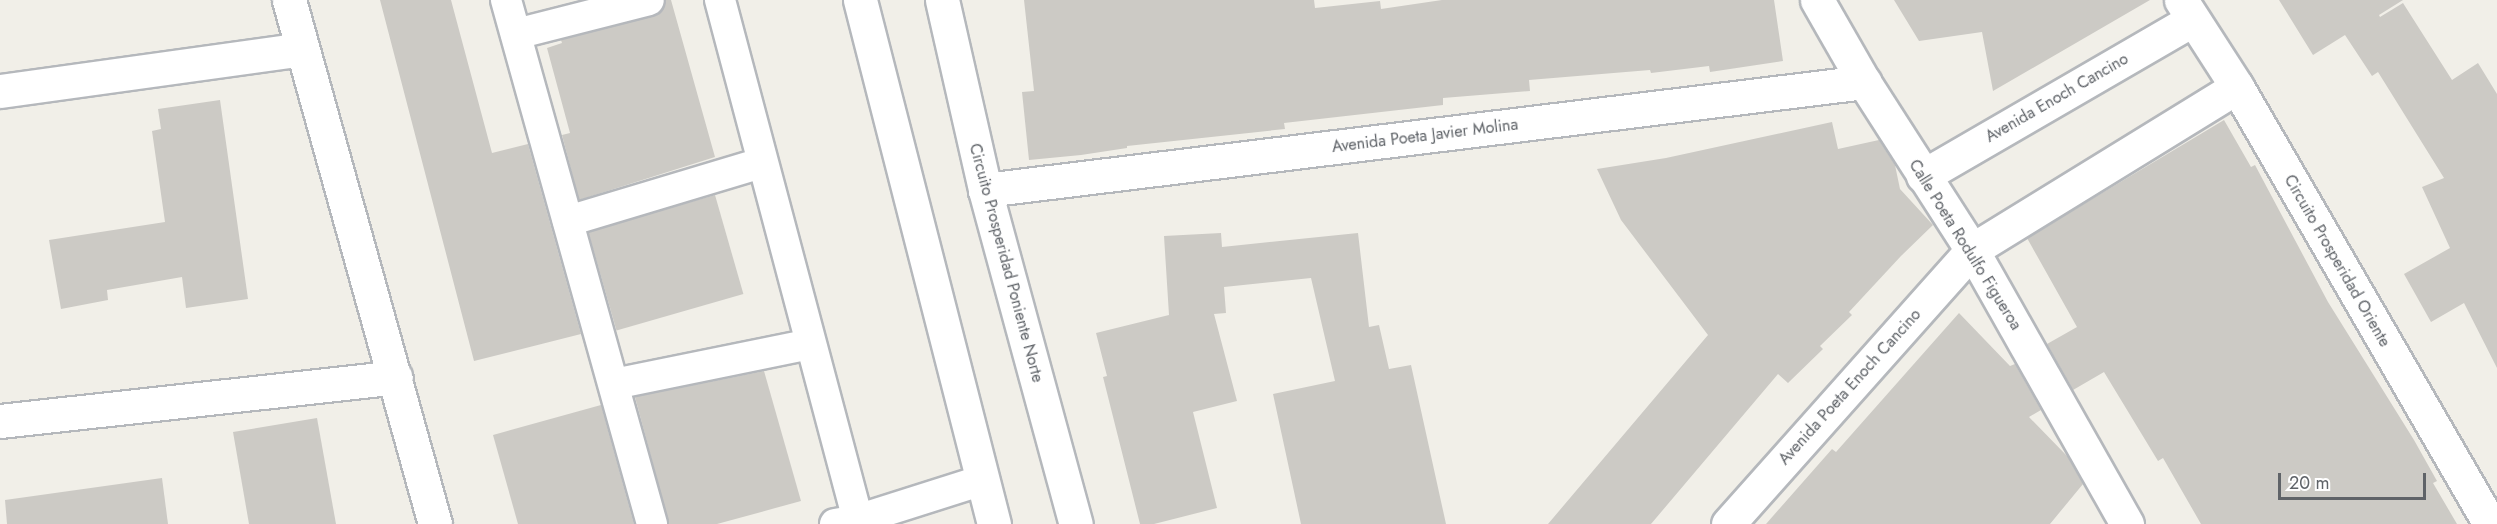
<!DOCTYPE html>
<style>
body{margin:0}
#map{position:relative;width:2497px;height:524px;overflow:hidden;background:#f1efe8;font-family:Jost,sans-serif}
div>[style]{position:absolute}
.building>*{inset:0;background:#cccac5;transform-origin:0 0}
.roads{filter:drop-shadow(2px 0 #b5b8bc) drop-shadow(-2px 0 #b5b8bc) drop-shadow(0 2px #b5b8bc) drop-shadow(0 -2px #b5b8bc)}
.pedestrian>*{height:30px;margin:-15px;padding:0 15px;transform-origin:15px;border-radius:15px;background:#fff}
.minor>*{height:33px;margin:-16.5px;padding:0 16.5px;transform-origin:16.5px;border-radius:16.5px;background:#fff}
.tertiary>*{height:33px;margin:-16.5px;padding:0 16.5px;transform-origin:16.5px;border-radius:16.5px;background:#fff}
span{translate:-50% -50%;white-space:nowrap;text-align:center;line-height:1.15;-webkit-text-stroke:4.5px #fff;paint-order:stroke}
.street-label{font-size:16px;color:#5f6368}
.scale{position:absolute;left:2278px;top:473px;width:148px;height:27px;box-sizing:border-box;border:3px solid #5f6368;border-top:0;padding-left:8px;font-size:18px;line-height:21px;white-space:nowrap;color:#5f6368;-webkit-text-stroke:4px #fff;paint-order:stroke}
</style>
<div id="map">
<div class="building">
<div style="clip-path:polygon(380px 0,451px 0,492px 153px,528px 144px,581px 334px,474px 361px)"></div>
<div style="clip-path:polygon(666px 0,671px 0,715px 157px,579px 200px,562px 135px,570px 133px,547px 48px,562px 43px,561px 40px,654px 16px,661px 12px)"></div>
<div style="clip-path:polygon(1024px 0,1314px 0,1315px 8px,1380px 1px,1381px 9px,1442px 0,1774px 0,1783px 61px,1710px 72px,1709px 66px,1651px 73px,1650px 70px,1529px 80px,1530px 91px,1443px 98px,1443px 105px,1284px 123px,1285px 129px,1127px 146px,1127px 148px,1081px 155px,1029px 160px,1022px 92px,1034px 91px)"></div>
<div style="clip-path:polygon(1894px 0,2150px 0,1993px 91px,1982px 32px,1919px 41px)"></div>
<div style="clip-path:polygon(2279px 0,2403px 0,2379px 15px,2380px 17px,2403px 3px,2452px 80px,2478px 63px,2497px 94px,2497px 368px,2464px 303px,2431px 322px,2404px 274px,2450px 248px,2422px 187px,2444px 178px,2378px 72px,2372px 76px,2345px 35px,2313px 55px)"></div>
<div style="clip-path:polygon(220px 100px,248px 299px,186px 308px,182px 277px,107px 290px,108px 300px,61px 309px,49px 240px,165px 222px,152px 131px,161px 129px,158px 109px)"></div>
<div style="clip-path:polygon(2224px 120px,2251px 167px,2255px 165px,2328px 302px,2414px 440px,2437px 481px,2433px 483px,2457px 524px,2201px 524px,2163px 458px,2158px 461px,2104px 372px,2073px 390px,2047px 344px,2077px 327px,2027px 238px)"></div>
<div style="clip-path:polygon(1832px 122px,1838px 149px,1879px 140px,1895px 165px,1900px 189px,1933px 225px,1901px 256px,1849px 312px,1852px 315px,1820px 346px,1823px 349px,1788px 383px,1778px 374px,1651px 524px,1548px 524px,1708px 335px,1621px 220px,1597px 169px,1666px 158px)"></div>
<div style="left:715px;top:195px;width:103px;height:132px;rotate:74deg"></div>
<div style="clip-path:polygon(1221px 233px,1222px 247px,1358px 233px,1369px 327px,1379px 325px,1389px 369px,1411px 365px,1446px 524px,1301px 524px,1273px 394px,1335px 381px,1311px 278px,1224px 287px,1226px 313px,1214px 314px,1237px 401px,1193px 412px,1217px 508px,1154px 524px,1140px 524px,1103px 377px,1107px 376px,1096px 333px,1169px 315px,1164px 236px)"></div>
<div style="clip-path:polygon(1959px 313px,2010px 366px,2015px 364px,2041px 410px,2029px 417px,2068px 457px,2083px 484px,2050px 524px,1766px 524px,1832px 449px,1836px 452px)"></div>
<div style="clip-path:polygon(764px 371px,801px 501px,717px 524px,669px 524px,635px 397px)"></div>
<div style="clip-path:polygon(601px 405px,634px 524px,518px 524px,493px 435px)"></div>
<div style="clip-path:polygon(317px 418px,336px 524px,249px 524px,233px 432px)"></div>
<div style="clip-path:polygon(162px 478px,168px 524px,7px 524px,5px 500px)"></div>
</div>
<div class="roads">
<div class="pedestrian">
<div style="left:506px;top:0;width:544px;rotate:74.43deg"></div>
<div style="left:720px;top:0;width:542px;rotate:75.14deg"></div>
<div style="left:516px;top:34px;width:137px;rotate:-14.3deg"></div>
<div style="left:568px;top:221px;width:202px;rotate:-16.7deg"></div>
<div style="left:614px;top:384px;width:200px;rotate:-11.5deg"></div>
<div style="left:835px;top:524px;width:22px;rotate:-10deg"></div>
<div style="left:857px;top:520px;width:132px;rotate:-17.6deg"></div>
</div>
<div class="minor">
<div style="left:289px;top:0;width:544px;rotate:74.43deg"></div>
<div style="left:1817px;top:0;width:95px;rotate:60.2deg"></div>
<div style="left:1864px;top:82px;width:200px;rotate:57.3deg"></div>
<div style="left:1972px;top:250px;width:315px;rotate:60.5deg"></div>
<div style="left:2181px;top:0;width:103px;rotate:57.2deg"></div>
<div style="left:2237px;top:87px;width:505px;rotate:59.93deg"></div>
<div style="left:0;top:91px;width:305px;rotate:-7.9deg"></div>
<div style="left:1923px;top:176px;width:311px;rotate:-30.1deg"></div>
<div style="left:985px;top:190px;width:886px;rotate:-7deg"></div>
<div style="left:0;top:421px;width:398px;rotate:-6.3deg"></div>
<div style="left:1728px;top:524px;width:367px;rotate:-48.3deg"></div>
<div style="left:1972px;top:250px;width:311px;rotate:-31.6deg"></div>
</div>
<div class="tertiary">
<div style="left:860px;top:0;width:541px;rotate:75.66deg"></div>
<div style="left:942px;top:0;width:195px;rotate:77.2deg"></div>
<div style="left:985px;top:190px;width:346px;rotate:74.8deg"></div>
</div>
</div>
<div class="street-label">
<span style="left:2057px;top:98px;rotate:-30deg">Avenida Enoch Cancino</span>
<span style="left:1425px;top:136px;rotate:-7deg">Avenida Poeta Javier Molina</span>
<span style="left:1965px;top:245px;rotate:58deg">Calle Poeta Rodulfo Figueroa</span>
<span style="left:2337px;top:261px;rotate:60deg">Circuito Prosperidad Oriente</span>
<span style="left:1006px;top:263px;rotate:75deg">Circuito Prosperidad Poniente Norte</span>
<span style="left:1850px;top:387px;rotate:-48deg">Avenida Poeta Enoch Cancino</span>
</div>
<div class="scale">20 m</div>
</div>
